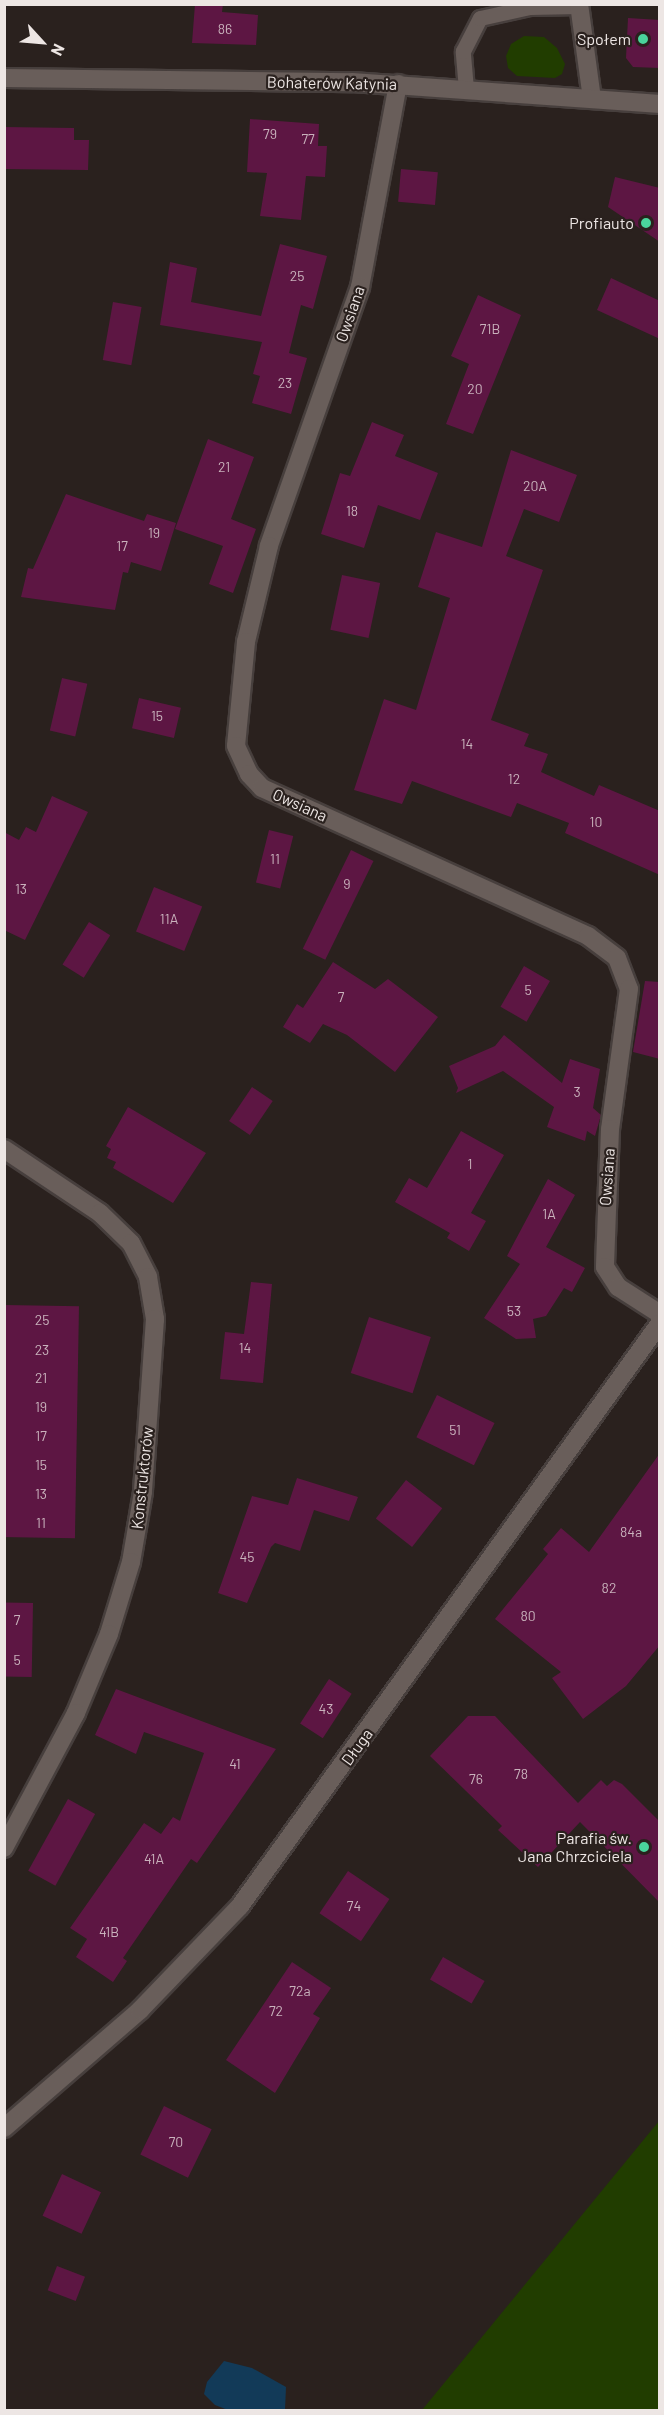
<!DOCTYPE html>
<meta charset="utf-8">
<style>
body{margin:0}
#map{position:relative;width:664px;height:2415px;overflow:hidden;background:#2a211e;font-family:Barlow,sans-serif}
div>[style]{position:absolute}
.green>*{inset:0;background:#213d00}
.water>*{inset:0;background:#123a58}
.building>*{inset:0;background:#5d1643;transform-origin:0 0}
.roads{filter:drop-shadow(2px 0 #473f3d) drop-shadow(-2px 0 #473f3d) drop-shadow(0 2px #473f3d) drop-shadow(0 -2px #473f3d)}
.service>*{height:15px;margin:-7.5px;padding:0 7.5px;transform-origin:7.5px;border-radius:7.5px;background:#695e5a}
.minor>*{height:18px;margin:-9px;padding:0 9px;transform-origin:9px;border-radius:9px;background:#695e5a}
.tertiary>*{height:18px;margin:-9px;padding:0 9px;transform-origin:9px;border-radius:9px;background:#695e5a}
.dots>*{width:16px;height:16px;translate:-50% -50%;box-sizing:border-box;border:3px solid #2a211e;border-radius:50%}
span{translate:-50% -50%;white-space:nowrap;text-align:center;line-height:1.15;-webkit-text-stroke:4.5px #2a211e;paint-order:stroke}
.number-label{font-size:14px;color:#c9b2bc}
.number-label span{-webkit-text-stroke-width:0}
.poi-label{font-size:16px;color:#ede6e4}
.right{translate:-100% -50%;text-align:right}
.street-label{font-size:16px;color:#ede6e4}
.frame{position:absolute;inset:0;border:6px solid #ede6e4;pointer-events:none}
.north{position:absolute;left:12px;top:12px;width:60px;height:60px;-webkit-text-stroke:4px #2a211e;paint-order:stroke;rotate:116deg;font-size:16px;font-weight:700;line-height:24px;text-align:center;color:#ede6e4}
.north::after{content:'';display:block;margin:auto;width:21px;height:27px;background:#ede6e4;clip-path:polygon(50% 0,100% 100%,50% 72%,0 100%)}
</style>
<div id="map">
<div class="green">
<div style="clip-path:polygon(524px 36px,544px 37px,557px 48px,565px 64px,562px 74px,555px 78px,517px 76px,508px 68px,506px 56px,511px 44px)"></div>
<div style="clip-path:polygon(659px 2121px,659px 2410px,422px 2410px)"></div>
</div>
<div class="water">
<div style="clip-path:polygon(224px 2361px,252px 2368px,286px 2387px,285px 2410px,228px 2410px,215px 2405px,204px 2394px,207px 2382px)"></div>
</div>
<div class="building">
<div style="clip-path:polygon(195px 4px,223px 4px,222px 12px,258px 15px,256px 45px,192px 43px)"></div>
<div style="clip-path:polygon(628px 18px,660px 20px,660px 68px,633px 67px,626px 58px)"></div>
<div style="clip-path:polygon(250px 119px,319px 124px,318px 146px,327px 146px,325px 177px,306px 176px,301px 220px,260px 216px,267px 173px,247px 172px)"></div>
<div style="clip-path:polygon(4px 127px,74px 128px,74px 140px,89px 140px,88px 170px,4px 169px)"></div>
<div style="left:401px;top:169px;width:37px;height:33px;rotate:5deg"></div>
<div style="clip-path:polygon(615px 177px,660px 188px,660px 242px,608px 207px)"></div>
<div style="clip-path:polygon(280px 244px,327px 256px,313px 309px,301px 305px,289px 353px,307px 358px,291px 414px,252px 403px,260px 376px,253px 374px,262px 342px,160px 325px,170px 262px,197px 268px,191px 302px,261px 316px)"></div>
<div style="clip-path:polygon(611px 278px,660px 301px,660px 339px,597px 310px)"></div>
<div style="clip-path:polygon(478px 295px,521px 315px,473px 434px,446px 424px,469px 364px,451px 356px)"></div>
<div style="left:113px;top:302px;width:29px;height:59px;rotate:10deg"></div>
<div style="clip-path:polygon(372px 422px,404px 435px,395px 456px,438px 473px,420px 520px,378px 505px,364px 548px,321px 534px,340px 473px,350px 476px)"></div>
<div style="clip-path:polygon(208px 439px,254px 457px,231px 519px,256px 529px,233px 593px,209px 584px,223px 546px,175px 529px)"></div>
<div style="clip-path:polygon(511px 450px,577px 475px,559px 522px,524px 509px,506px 556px,543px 570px,491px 720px,529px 734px,524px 746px,548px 754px,541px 772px,594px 796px,599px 785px,660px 811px,660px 875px,565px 833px,569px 823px,517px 803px,511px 817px,412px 781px,402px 804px,354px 790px,384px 699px,416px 710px,450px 598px,418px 587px,436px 532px,482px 547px)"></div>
<div style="clip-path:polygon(66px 494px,144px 521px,147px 514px,176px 523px,161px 571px,131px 562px,128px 573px,123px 572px,115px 610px,21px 597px,28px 568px,33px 569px)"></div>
<div style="left:342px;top:575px;width:39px;height:56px;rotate:12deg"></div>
<div style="left:62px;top:678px;width:26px;height:54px;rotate:13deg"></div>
<div style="left:139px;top:698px;width:43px;height:31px;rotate:13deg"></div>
<div style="clip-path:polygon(52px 796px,88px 812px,25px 940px,4px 930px,4px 832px,19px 840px,26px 827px,36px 832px)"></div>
<div style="left:269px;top:830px;width:25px;height:54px;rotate:14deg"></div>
<div style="left:351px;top:850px;width:25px;height:110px;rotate:26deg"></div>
<div style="left:154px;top:887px;width:52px;height:48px;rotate:22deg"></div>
<div style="left:89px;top:922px;width:25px;height:50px;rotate:32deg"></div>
<div style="clip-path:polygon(333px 962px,375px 989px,388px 979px,438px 1017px,395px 1072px,347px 1035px,323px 1024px,310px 1043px,283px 1027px,297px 1004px,303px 1008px)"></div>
<div style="left:524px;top:966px;width:30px;height:47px;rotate:30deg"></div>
<div style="clip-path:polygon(645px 981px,660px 982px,660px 1059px,633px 1052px)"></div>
<div style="clip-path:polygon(504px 1035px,562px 1083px,570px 1059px,600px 1069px,593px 1108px,601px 1115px,595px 1136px,587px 1131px,585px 1141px,547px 1127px,554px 1107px,503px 1071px,456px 1093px,458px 1088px,449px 1066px,495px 1046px)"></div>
<div style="left:252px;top:1087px;width:25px;height:41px;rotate:34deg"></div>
<div style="clip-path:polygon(128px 1107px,206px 1153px,173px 1203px,113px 1168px,116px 1162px,107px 1158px,111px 1149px,106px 1146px)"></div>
<div style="clip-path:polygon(461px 1131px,504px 1155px,471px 1213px,486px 1221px,469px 1251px,447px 1238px,450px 1233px,395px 1202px,409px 1178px,427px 1188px)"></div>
<div style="clip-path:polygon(548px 1179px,575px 1195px,546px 1247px,585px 1268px,572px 1292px,564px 1288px,546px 1316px,533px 1319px,536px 1338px,516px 1339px,484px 1318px,520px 1264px,507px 1256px)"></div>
<div style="clip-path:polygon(251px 1282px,272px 1284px,263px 1383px,220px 1379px,225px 1332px,244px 1334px)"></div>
<div style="left:5px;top:1305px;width:74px;height:232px;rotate:1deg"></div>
<div style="left:369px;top:1317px;width:65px;height:59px;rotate:18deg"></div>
<div style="left:437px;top:1395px;width:64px;height:47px;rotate:26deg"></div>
<div style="clip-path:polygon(660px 1453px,660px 1645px,626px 1686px,583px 1719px,552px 1678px,561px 1672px,495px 1619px,548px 1554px,543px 1549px,561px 1528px,589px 1552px)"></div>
<div style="clip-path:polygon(297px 1478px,358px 1497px,349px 1521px,314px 1510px,300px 1551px,275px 1543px,271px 1547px,247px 1603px,218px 1593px,252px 1496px,288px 1505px)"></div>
<div style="left:406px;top:1480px;width:46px;height:49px;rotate:38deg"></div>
<div style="left:33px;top:1603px;width:74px;height:29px;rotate:91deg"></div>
<div style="left:329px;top:1679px;width:27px;height:53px;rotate:33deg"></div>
<div style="clip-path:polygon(116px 1689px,276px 1749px,197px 1863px,191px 1859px,123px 1958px,127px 1961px,113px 1982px,76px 1957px,87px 1939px,70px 1928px,144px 1823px,161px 1834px,173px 1817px,180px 1821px,204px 1753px,144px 1732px,136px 1754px,95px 1735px)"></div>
<div style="clip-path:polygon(468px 1716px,495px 1716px,578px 1803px,601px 1780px,607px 1786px,614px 1780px,622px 1784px,660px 1822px,660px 1903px,580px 1822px,538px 1867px,498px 1830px,502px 1826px,430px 1756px)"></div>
<div style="left:68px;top:1799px;width:31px;height:82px;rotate:29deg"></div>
<div style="left:348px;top:1871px;width:50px;height:51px;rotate:34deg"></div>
<div style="left:443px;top:1957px;width:48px;height:26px;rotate:30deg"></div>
<div style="clip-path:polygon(292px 1962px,331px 1988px,313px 2014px,320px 2018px,275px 2093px,226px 2060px)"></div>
<div style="left:164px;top:2106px;width:53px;height:54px;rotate:26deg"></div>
<div style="left:62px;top:2174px;width:43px;height:46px;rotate:25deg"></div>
<div style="left:57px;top:2266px;width:30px;height:26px;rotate:21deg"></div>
</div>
<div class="roads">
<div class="service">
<div style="left:466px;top:89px;width:38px;rotate:-95deg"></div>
<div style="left:463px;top:51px;width:37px;rotate:-63deg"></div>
<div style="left:480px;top:18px;width:51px;rotate:-12.4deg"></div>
<div style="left:530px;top:7px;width:49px;rotate:-1.2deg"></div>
</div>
<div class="minor">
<div style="left:579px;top:4px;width:96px;rotate:82.2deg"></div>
<div style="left:398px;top:84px;width:207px;rotate:100.6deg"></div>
<div style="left:360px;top:287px;width:275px;rotate:109.4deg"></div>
<div style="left:269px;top:546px;width:99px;rotate:103.5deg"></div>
<div style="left:246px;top:642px;width:104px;rotate:95.5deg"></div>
<div style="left:236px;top:746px;width:31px;rotate:65deg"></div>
<div style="left:249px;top:774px;width:19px;rotate:47deg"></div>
<div style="left:262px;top:788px;width:358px;rotate:24.4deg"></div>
<div style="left:588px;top:936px;width:36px;rotate:37deg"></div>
<div style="left:617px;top:958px;width:33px;rotate:69deg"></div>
<div style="left:629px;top:989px;width:141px;rotate:97.7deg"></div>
<div style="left:610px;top:1129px;width:138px;rotate:92.1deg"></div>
<div style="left:605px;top:1267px;width:24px;rotate:57deg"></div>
<div style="left:618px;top:1287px;width:50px;rotate:32.7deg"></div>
<div style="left:4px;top:1149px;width:115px;rotate:33.7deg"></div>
<div style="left:100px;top:1213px;width:43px;rotate:44.1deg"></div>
<div style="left:131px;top:1243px;width:38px;rotate:63deg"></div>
<div style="left:148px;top:1277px;width:43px;rotate:80.5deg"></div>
<div style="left:155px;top:1319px;width:173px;rotate:94deg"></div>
<div style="left:143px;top:1492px;width:71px;rotate:99.7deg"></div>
<div style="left:131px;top:1562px;width:75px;rotate:107deg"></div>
<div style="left:109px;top:1634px;width:86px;rotate:112.7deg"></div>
<div style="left:76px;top:1713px;width:153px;rotate:118.1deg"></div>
<div style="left:4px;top:2128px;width:180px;rotate:-40.9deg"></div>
<div style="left:140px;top:2010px;width:144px;rotate:-46.1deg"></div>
<div style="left:240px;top:1906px;width:719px;rotate:-54.23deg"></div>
</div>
<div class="tertiary">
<div style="left:4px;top:78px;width:348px;rotate:0.7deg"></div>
<div style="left:352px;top:82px;width:309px;rotate:4.1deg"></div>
</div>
</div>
<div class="dots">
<div style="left:643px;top:39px;background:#4ad49c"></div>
<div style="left:646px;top:223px;background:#4ad49c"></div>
<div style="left:644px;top:1847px;background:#4ad49c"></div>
</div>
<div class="number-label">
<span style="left:225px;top:29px">86</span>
<span style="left:270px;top:134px">79</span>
<span style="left:308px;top:139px">77</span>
<span style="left:297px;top:276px">25</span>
<span style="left:490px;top:329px">71B</span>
<span style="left:285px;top:383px">23</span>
<span style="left:475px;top:389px">20</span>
<span style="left:224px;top:467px">21</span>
<span style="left:535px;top:486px">20A</span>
<span style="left:352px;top:511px">18</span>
<span style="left:154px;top:533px">19</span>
<span style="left:122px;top:546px">17</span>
<span style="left:157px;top:716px">15</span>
<span style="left:467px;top:744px">14</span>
<span style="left:514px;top:779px">12</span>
<span style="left:596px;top:822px">10</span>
<span style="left:275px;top:859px">11</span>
<span style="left:347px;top:884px">9</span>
<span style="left:21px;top:889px">13</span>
<span style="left:169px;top:919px">11A</span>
<span style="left:528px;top:990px">5</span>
<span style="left:341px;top:997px">7</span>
<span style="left:577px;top:1092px">3</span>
<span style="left:470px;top:1164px">1</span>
<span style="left:549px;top:1214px">1A</span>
<span style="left:514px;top:1311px">53</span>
<span style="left:42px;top:1320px">25</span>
<span style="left:245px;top:1348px">14</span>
<span style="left:42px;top:1350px">23</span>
<span style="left:41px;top:1378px">21</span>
<span style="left:41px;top:1407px">19</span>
<span style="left:455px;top:1430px">51</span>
<span style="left:41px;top:1436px">17</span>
<span style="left:41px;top:1465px">15</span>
<span style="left:41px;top:1494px">13</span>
<span style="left:41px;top:1523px">11</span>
<span style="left:631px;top:1532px">84a</span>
<span style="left:247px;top:1557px">45</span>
<span style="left:609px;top:1588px">82</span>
<span style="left:528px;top:1616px">80</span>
<span style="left:17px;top:1620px">7</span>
<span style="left:17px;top:1660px">5</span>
<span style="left:326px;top:1709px">43</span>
<span style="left:235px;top:1764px">41</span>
<span style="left:521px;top:1774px">78</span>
<span style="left:476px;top:1779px">76</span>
<span style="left:154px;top:1859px">41A</span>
<span style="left:354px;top:1906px">74</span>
<span style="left:109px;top:1932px">41B</span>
<span style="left:300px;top:1991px">72a</span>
<span style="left:276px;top:2011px">72</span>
<span style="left:176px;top:2142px">70</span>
</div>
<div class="poi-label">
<span class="right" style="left:631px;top:39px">Społem</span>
<span class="right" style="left:634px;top:223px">Profiauto</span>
<span class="right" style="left:632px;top:1847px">Parafia św.<br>Jana Chrzciciela</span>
</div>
<div class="street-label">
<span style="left:332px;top:83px;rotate:1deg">Bohaterów Katynia</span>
<span style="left:350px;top:314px;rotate:-71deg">Owsiana</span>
<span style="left:300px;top:805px;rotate:24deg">Owsiana</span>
<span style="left:607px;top:1177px;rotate:-86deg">Owsiana</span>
<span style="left:142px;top:1478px;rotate:-84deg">Konstruktorów</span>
<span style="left:357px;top:1747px;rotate:-54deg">Długa</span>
</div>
<div class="frame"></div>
<div class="north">N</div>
</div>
